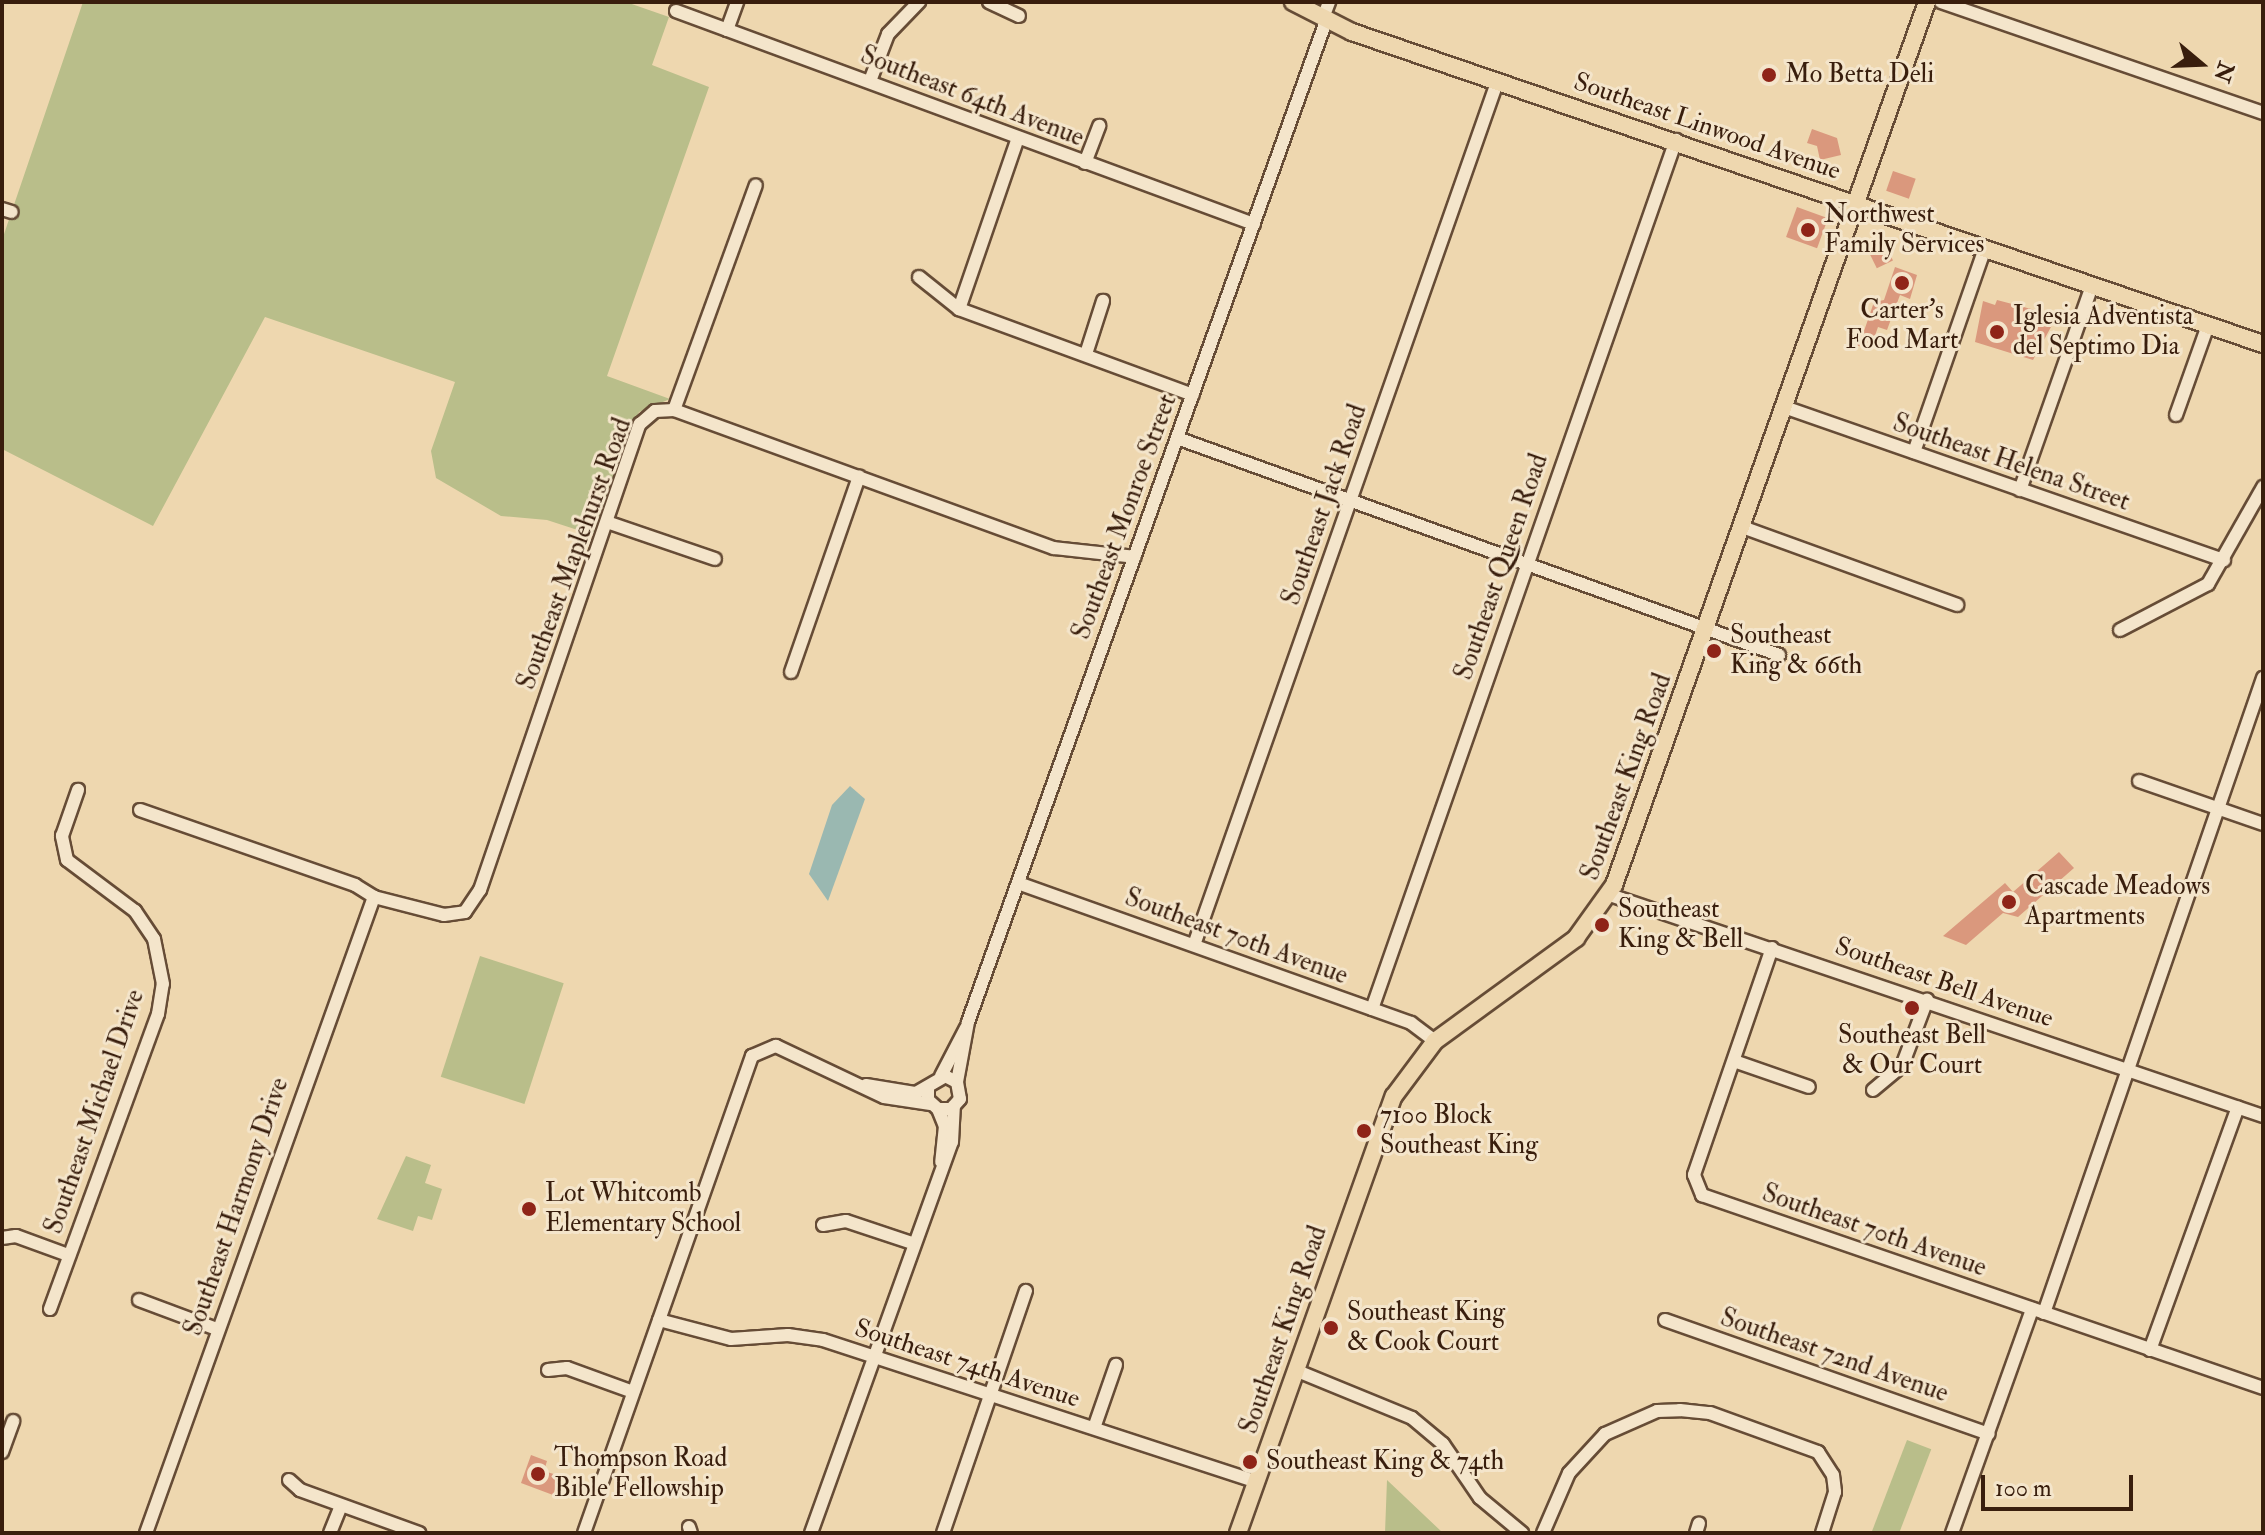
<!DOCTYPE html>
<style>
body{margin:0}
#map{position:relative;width:2265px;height:1535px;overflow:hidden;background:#eed7af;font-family:"IM FELL Double Pica",serif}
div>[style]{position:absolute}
.green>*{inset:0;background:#b9be8a;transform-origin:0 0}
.water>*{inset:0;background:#9ab8b1}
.building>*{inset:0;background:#da987d;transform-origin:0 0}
.roads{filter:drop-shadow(2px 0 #664c36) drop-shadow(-2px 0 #664c36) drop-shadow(0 2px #664c36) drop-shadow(0 -2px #664c36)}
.minor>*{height:12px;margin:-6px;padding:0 6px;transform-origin:6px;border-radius:6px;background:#f4e5cb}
.major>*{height:16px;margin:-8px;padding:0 8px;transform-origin:8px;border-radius:8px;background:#eed7af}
.dots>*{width:22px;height:22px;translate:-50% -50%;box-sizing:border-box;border:4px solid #f4e5cb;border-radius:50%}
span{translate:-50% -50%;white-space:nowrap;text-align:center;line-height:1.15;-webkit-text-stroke:6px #f4e5cb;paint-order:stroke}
.poi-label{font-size:26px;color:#391e0d}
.left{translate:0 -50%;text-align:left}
.street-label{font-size:26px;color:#391e0d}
.frame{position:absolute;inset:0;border:4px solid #391e0d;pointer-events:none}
.north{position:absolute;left:2161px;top:24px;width:80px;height:80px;-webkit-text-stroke:6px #f4e5cb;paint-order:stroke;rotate:109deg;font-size:22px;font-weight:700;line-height:32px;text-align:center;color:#391e0d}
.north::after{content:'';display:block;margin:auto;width:28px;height:36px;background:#391e0d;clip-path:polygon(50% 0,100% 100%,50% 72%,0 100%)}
.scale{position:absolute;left:1981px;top:1475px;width:152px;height:36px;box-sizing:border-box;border:4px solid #391e0d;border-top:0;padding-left:10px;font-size:24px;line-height:28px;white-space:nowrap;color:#391e0d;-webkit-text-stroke:6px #f4e5cb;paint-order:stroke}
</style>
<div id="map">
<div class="green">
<div style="clip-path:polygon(83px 2px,626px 2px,669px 17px,652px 65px,709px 87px,607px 376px,670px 399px,639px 412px,596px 536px,547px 520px,501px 516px,436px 478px,431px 451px,455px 382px,265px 317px,153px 526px,2px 449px,2px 240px)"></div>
<div style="left:480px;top:956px;width:88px;height:127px;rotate:18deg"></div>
<div style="clip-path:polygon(406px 1156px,431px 1165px,425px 1183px,442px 1189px,432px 1220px,418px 1216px,413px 1231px,377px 1219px)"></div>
<div style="left:1907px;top:1440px;width:26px;height:98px;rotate:21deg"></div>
<div style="clip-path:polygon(1387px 1480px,1443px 1533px,1444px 1533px,1385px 1533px)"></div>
</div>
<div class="water">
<div style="clip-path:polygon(850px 786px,865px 799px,828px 901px,809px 874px,832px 805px)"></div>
</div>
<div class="building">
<div style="clip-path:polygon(1812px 129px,1837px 138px,1841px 155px,1820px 160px,1817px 146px,1807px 143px)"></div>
<div style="left:1893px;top:171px;width:24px;height:21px;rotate:19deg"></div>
<div style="left:1797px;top:207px;width:33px;height:32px;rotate:20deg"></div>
<div style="left:1882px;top:238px;width:25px;height:18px;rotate:64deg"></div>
<div style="clip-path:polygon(1895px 267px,1917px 275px,1910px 299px,1900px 295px,1887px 330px,1878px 327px,1870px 350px,1848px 342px,1853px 327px,1864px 331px,1874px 302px,1884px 300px)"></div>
<div style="clip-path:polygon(1997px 300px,2057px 316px,2033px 360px,1975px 342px,1983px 301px,1995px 305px)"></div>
<div style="clip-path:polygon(2059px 852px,2074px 868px,2018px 917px,2003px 913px,1966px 945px,1943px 936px,2005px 883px,2013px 892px)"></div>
<div style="clip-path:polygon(531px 1455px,547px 1461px,544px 1471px,560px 1476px,553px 1495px,521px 1483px)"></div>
</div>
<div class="roads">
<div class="minor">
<div style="left:989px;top:2px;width:33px;rotate:25deg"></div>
<div style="left:1941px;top:2px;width:341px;rotate:19deg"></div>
<div style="left:1326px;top:10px;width:9px;rotate:-69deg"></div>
<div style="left:676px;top:11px;width:616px;rotate:20.23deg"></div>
<div style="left:727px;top:30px;width:30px;rotate:-70deg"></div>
<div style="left:870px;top:81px;width:50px;rotate:-69deg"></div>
<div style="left:888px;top:34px;width:45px;rotate:-45.9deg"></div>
<div style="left:1085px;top:163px;width:40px;rotate:-69deg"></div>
<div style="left:2px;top:209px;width:10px;rotate:17deg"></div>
<div style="left:919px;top:277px;width:51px;rotate:38.7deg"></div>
<div style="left:959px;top:309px;width:249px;rotate:20.2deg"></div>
<div style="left:959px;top:309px;width:181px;rotate:-71deg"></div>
<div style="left:1086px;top:354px;width:56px;rotate:-72.2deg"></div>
<div style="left:1784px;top:407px;width:466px;rotate:19.2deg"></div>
<div style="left:674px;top:410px;width:239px;rotate:-70deg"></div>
<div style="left:2176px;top:415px;width:96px;rotate:-70.4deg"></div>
<div style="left:1177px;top:438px;width:640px;rotate:19.82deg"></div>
<div style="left:1914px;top:452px;width:216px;rotate:-70.8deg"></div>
<div style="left:2020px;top:490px;width:217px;rotate:-70.6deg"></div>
<div style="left:607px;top:522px;width:114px;rotate:18.9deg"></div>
<div style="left:1742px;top:527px;width:229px;rotate:19.9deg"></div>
<div style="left:2120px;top:630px;width:99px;rotate:-27.6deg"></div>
<div style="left:2208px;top:584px;width:112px;rotate:-60.4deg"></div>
<div style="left:791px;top:672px;width:207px;rotate:-70.8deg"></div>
<div style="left:2139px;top:781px;width:131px;rotate:19.1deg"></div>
<div style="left:140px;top:810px;width:228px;rotate:19.2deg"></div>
<div style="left:355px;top:885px;width:22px;rotate:32deg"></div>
<div style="left:374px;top:897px;width:72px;rotate:14.4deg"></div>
<div style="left:444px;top:915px;width:21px;rotate:-8deg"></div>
<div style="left:465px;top:912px;width:27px;rotate:-56deg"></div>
<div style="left:480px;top:890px;width:493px;rotate:-71.1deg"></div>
<div style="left:640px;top:424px;width:20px;rotate:-41deg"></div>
<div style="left:655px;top:411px;width:19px;rotate:-3deg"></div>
<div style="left:674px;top:410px;width:404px;rotate:20deg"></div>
<div style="left:1054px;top:548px;width:81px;rotate:6.3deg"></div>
<div style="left:1018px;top:883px;width:417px;rotate:19.6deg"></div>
<div style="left:1411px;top:1023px;width:30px;rotate:37deg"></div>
<div style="left:1610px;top:895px;width:689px;rotate:18.7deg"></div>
<div style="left:1194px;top:945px;width:917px;rotate:-70.64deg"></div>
<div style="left:1772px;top:948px;width:240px;rotate:109deg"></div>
<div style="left:1694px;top:1175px;width:22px;rotate:68deg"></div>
<div style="left:1702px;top:1195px;width:593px;rotate:18.98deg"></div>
<div style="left:1372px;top:1009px;width:921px;rotate:-70.72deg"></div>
<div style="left:1734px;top:1061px;width:79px;rotate:19.1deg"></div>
<div style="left:941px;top:1076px;width:54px;rotate:-62.5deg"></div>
<div style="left:957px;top:1082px;width:61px;rotate:-79.6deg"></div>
<div style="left:968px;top:1022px;width:1063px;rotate:-70.32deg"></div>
<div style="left:866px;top:1085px;width:51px;rotate:9.1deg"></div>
<div style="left:916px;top:1093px;width:34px;rotate:-30deg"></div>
<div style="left:945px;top:1076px;width:13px;rotate:27deg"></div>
<div style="left:957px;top:1082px;width:17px;rotate:80deg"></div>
<div style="left:960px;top:1099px;width:13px;rotate:132deg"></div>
<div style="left:951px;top:1109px;width:13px;rotate:180deg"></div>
<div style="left:938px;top:1109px;width:13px;rotate:-138deg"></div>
<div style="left:928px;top:1100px;width:13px;rotate:-90deg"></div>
<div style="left:1873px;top:1090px;width:38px;rotate:-40deg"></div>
<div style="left:1902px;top:1066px;width:71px;rotate:-69.3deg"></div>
<div style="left:938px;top:1109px;width:18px;rotate:68deg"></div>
<div style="left:945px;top:1126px;width:36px;rotate:96deg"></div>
<div style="left:823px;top:1225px;width:23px;rotate:-10deg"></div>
<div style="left:846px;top:1221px;width:70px;rotate:18.4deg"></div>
<div style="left:2px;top:1238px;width:14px;rotate:-8deg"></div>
<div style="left:16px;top:1236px;width:55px;rotate:20.1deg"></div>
<div style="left:139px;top:1300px;width:83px;rotate:20.4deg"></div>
<div style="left:50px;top:1309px;width:314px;rotate:-69.9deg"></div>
<div style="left:158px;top:1014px;width:30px;rotate:-81deg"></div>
<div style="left:163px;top:984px;width:46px;rotate:-101.3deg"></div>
<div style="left:154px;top:939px;width:34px;rotate:-124deg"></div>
<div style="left:135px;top:911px;width:85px;rotate:-143.1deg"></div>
<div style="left:67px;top:860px;width:25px;rotate:-102deg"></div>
<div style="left:62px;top:836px;width:49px;rotate:-70.8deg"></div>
<div style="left:2044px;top:1313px;width:672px;rotate:-70.97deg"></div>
<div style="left:659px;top:1320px;width:74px;rotate:14.8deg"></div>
<div style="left:731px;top:1339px;width:57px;rotate:-4deg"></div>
<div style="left:788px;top:1335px;width:35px;rotate:8deg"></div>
<div style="left:823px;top:1340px;width:457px;rotate:18.1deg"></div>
<div style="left:1665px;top:1320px;width:343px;rotate:19.4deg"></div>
<div style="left:2150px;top:1350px;width:258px;rotate:-70.1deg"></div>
<div style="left:548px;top:1370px;width:19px;rotate:-6deg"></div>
<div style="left:567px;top:1368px;width:70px;rotate:20deg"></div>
<div style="left:1295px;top:1370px;width:126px;rotate:22.3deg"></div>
<div style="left:1412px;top:1418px;width:40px;rotate:40deg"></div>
<div style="left:1443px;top:1444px;width:65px;rotate:55.6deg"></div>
<div style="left:1480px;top:1498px;width:55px;rotate:39.8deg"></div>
<div style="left:1094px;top:1428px;width:67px;rotate:-70.8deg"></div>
<div style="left:2px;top:1452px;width:33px;rotate:-70deg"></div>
<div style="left:289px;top:1480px;width:15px;rotate:42deg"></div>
<div style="left:300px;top:1490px;width:127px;rotate:19.9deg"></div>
<div style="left:689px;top:1527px;width:6px;rotate:72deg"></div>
<div style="left:146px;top:1533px;width:676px;rotate:-70.28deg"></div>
<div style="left:330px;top:1533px;width:29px;rotate:-68deg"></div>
<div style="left:584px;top:1533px;width:506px;rotate:-70.6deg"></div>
<div style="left:752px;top:1056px;width:26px;rotate:-23deg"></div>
<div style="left:776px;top:1046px;width:119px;rotate:25.3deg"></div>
<div style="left:884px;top:1097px;width:47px;rotate:8.7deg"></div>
<div style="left:811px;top:1533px;width:416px;rotate:-70.2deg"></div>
<div style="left:952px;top:1142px;width:36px;rotate:-87deg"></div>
<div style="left:943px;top:1533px;width:256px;rotate:-71.1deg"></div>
<div style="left:1543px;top:1533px;width:65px;rotate:-66.6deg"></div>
<div style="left:1569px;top:1473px;width:53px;rotate:-47.3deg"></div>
<div style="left:1605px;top:1434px;width:57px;rotate:-23.9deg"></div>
<div style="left:1657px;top:1411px;width:23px;rotate:-2deg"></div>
<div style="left:1680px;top:1410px;width:30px;rotate:6deg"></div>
<div style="left:1710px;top:1413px;width:115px;rotate:19.9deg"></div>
<div style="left:1818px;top:1452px;width:27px;rotate:57deg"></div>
<div style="left:1833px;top:1475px;width:17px;rotate:83deg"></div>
<div style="left:1835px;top:1492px;width:43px;rotate:107.6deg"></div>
<div style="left:1696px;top:1533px;width:10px;rotate:-73deg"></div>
<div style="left:1952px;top:1533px;width:238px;rotate:-70.3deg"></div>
</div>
<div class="major">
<div style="left:1293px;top:2px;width:66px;rotate:27deg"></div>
<div style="left:1352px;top:32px;width:963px;rotate:18.91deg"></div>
<div style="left:1238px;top:1533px;width:464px;rotate:-70.4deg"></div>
<div style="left:1394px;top:1096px;width:69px;rotate:-53.3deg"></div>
<div style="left:1435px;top:1041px;width:175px;rotate:-36.1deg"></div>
<div style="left:1576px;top:938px;width:65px;rotate:-54.4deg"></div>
<div style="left:1614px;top:885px;width:937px;rotate:-70.48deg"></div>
</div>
</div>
<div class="dots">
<div style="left:1769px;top:75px;background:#8f2418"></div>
<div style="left:1808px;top:230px;background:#8f2418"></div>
<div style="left:1902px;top:283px;background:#8f2418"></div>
<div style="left:1997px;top:332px;background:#8f2418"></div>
<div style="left:1714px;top:651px;background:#8f2418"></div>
<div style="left:2009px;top:902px;background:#8f2418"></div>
<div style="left:1602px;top:925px;background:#8f2418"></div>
<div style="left:1912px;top:1008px;background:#8f2418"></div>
<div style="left:1364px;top:1131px;background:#8f2418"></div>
<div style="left:529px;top:1209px;background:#8f2418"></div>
<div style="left:1331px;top:1328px;background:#8f2418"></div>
<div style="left:1250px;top:1462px;background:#8f2418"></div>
<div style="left:538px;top:1474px;background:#8f2418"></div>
</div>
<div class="poi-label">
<span class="left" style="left:1785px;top:75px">Mo Betta Deli</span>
<span class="left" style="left:1824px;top:230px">Northwest<br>Family Services</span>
<span style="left:1902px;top:326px">Carter's<br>Food Mart</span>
<span class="left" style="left:2013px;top:332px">Iglesia Adventista<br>del Septimo Dia</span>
<span class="left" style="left:1730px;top:651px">Southeast<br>King &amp; 66th</span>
<span class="left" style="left:2025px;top:902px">Cascade Meadows<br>Apartments</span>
<span class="left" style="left:1618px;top:925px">Southeast<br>King &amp; Bell</span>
<span style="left:1912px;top:1051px">Southeast Bell<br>&amp; Our Court</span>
<span class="left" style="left:1380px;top:1131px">7100 Block<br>Southeast King</span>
<span class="left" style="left:545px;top:1209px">Lot Whitcomb<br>Elementary School</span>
<span class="left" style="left:1347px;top:1328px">Southeast King<br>&amp; Cook Court</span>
<span class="left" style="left:554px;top:1474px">Thompson Road<br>Bible Fellowship</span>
<span class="left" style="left:1266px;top:1462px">Southeast King &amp; 74th</span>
</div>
<div class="street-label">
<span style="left:972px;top:97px;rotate:21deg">Southeast 64th Avenue</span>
<span style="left:1707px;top:127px;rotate:19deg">Southeast Linwood Avenue</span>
<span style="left:2011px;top:463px;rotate:19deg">Southeast Helena Street</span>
<span style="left:1325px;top:505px;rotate:-71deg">Southeast Jack Road</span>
<span style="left:1125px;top:517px;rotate:-70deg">Southeast Monroe Street</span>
<span style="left:575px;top:554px;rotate:-70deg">Southeast Maplehurst Road</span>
<span style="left:1502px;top:567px;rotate:-71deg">Southeast Queen Road</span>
<span style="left:1627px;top:777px;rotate:-70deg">Southeast King Road</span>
<span style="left:1236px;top:937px;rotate:20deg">Southeast 70th Avenue</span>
<span style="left:1944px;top:983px;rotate:19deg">Southeast Bell Avenue</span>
<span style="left:95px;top:1112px;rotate:-71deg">Southeast Michael Drive</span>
<span style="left:237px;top:1207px;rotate:-71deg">Southeast Harmony Drive</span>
<span style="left:1874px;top:1231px;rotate:19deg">Southeast 70th Avenue</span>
<span style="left:1284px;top:1330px;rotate:-71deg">Southeast King Road</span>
<span style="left:1834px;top:1356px;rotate:19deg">Southeast 72nd Avenue</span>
<span style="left:967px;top:1364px;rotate:18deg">Southeast 74th Avenue</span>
</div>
<div class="frame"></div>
<div class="north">N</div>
<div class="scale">100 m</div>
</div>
